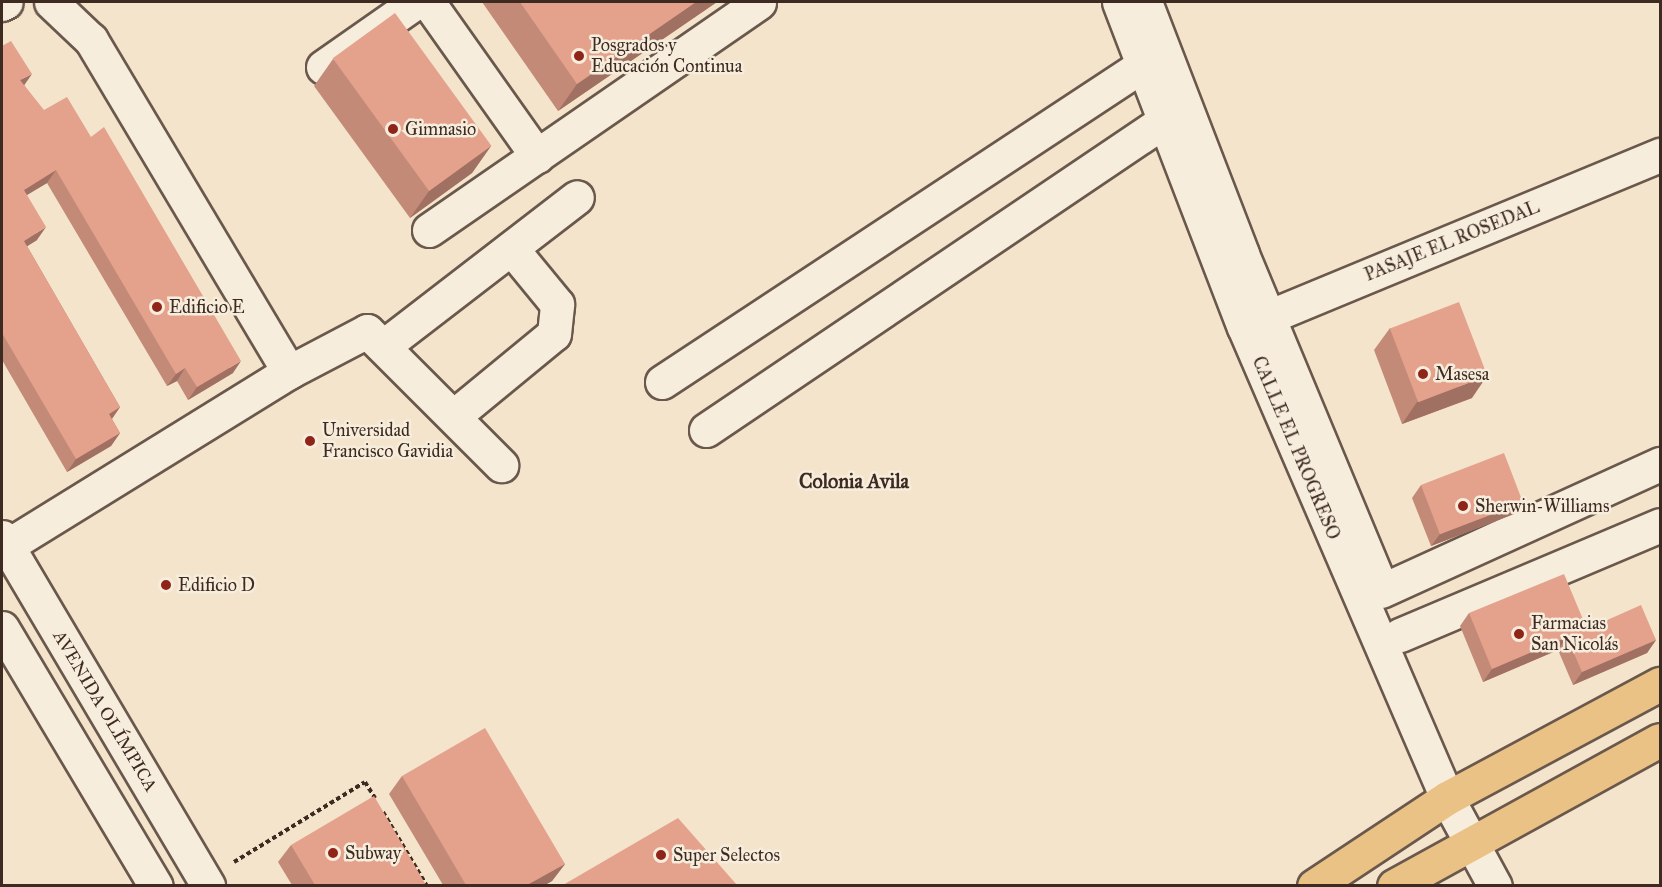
<!DOCTYPE html>
<meta charset="utf-8">
<style>
body{margin:0}
#map{position:relative;width:1662px;height:887px;overflow:hidden;background:#f3e4cb;font-family:"IM FELL Great Primer",serif}
div>[style]{position:absolute}
.path>*{height:4px;margin-top:-2px;transform-origin:0;background:repeating-linear-gradient(90deg,#3d2a21 0 4.5px,transparent 0 7.5px)}
.roads{filter:drop-shadow(2px 0 #6a584c) drop-shadow(-2px 0 #6a584c) drop-shadow(0 2px #6a584c) drop-shadow(0 -2px #6a584c)}
.minor>*{height:33px;margin:-16.5px;padding:0 16.5px;transform-origin:16.5px;border-radius:16.5px;background:#f7eddd}
.major>*{height:33px;margin:-16.5px;padding:0 16.5px;transform-origin:16.5px;border-radius:16.5px;background:#eac286}
.wall>*{inset:0;background:#c48a78}
.shaded-wall>*{inset:0;background:#a07162}
.building>*{inset:0;background:#e4a18c;transform-origin:0 0}
.dots>*{width:16px;height:16px;translate:-50% -50%;box-sizing:border-box;border:3px solid #f7eddd;border-radius:50%}
span{translate:-50% -50%;white-space:nowrap;text-align:center;line-height:1.15;-webkit-text-stroke:5px #f7eddd;paint-order:stroke}
.poi-label{font-size:18px;color:#3d2a21}
.left{translate:0 -50%;text-align:left}
.street-label{font-size:18px;color:#3d2a21}
.neighbourhood-label{font-size:20px;color:#3d2a21;font-weight:700}
.frame{position:absolute;inset:0;border:3px solid #3d2a21;pointer-events:none}
</style>
<div id="map">
<div class="path">
<div style="left:383px;top:812px;width:86px;rotate:59.3deg"></div>
<div style="left:234px;top:862px;width:153px;rotate:-31.4deg"></div>
<div style="left:365px;top:782px;width:19px;rotate:58deg"></div>
</div>
<div class="roads">
<div class="minor">
<div style="left:428px;top:2px;width:189px;rotate:54.7deg"></div>
<div style="left:1119px;top:2px;width:348px;rotate:69deg"></div>
<div style="left:1244px;top:327px;width:513px;rotate:66.68deg"></div>
<div style="left:1447px;top:798px;width:100px;rotate:61.4deg"></div>
<div style="left:1145px;top:2px;width:270px;rotate:68.9deg"></div>
<div style="left:1242px;top:254px;width:354px;rotate:67.4deg"></div>
<div style="left:2px;top:4px;width:4px;rotate:-27deg"></div>
<div style="left:323px;top:67px;width:113px;rotate:-35deg"></div>
<div style="left:429px;top:230px;width:401px;rotate:-34.6deg"></div>
<div style="left:1249px;top:325px;width:445px;rotate:-22.5deg"></div>
<div style="left:385px;top:345px;width:242px;rotate:-37.6deg"></div>
<div style="left:289px;top:372px;width:88px;rotate:-27.7deg"></div>
<div style="left:367px;top:331px;width:190px;rotate:45deg"></div>
<div style="left:662px;top:382px;width:576px;rotate:-33.39deg"></div>
<div style="left:454px;top:416px;width:129px;rotate:-39.4deg"></div>
<div style="left:554px;top:334px;width:30px;rotate:-84deg"></div>
<div style="left:557px;top:304px;width:72px;rotate:-129.4deg"></div>
<div style="left:706px;top:430px;width:552px;rotate:-34.01deg"></div>
<div style="left:2px;top:537px;width:405px;rotate:59.4deg"></div>
<div style="left:7px;top:546px;width:331px;rotate:-31.7deg"></div>
<div style="left:289px;top:372px;width:387px;rotate:-120.8deg"></div>
<div style="left:91px;top:40px;width:55px;rotate:-136.5deg"></div>
<div style="left:1381px;top:591px;width:307px;rotate:-24.5deg"></div>
<div style="left:2px;top:628px;width:300px;rotate:59.2deg"></div>
<div style="left:1400px;top:635px;width:282px;rotate:-22.9deg"></div>
</div>
<div class="major">
<div style="left:1314px;top:886px;width:159px;rotate:-33.5deg"></div>
<div style="left:1447px;top:798px;width:242px;rotate:-28.2deg"></div>
<div style="left:1394px;top:886px;width:303px;rotate:-28.8deg"></div>
</div>
</div>
<div class="wall">
<div style="clip-path:polygon(482px 2px,717px 2px,558px 111px)"></div>
<div style="clip-path:polygon(2px 46px,24px 85px,233px 373px,188px 400px,177px 381px,167px 386px,47px 183px,27px 195px,37px 240px,27px 246px,120px 407px,112px 419px,120px 433px,111px 446px,67px 472px,2px 360px)"></div>
<div style="clip-path:polygon(333px 59px,491px 146px,472px 173px,410px 218px,314px 86px)"></div>
<div style="clip-path:polygon(1390px 328px,1472px 398px,1402px 424px,1374px 350px)"></div>
<div style="clip-path:polygon(1421px 485px,1523px 502px,1514px 514px,1431px 546px,1412px 498px)"></div>
<div style="clip-path:polygon(1469px 613px,1587px 629px,1656px 640px,1647px 653px,1573px 685px,1558px 650px,1483px 682px,1460px 626px)"></div>
<div style="clip-path:polygon(402px 776px,565px 864px,552px 881px,545px 885px,443px 885px,389px 794px)"></div>
<div style="clip-path:polygon(291px 845px,426px 885px,292px 885px,278px 862px)"></div>
</div>
<div class="shaded-wall">
<div style="clip-path:polygon(696px 2px,717px 2px,558px 111px,577px 84px)"></div>
<div style="clip-path:polygon(32px 74px,23px 87px,20px 80px)"></div>
<div style="clip-path:polygon(491px 146px,472px 173px,410px 218px,429px 191px)"></div>
<div style="clip-path:polygon(56px 170px,47px 183px,15px 202px,24px 190px)"></div>
<div style="clip-path:polygon(46px 227px,37px 240px,15px 254px,24px 241px)"></div>
<div style="clip-path:polygon(241px 361px,233px 373px,188px 400px,197px 387px)"></div>
<div style="clip-path:polygon(185px 368px,177px 381px,167px 386px,176px 374px)"></div>
<div style="clip-path:polygon(1487px 376px,1472px 398px,1402px 424px,1417px 402px)"></div>
<div style="clip-path:polygon(120px 407px,111px 420px,109px 414px)"></div>
<div style="clip-path:polygon(120px 433px,111px 446px,67px 472px,76px 459px)"></div>
<div style="clip-path:polygon(1523px 502px,1514px 514px,1431px 546px,1440px 534px)"></div>
<div style="clip-path:polygon(1567px 637px,1558px 650px,1483px 682px,1492px 669px)"></div>
<div style="clip-path:polygon(1656px 640px,1647px 653px,1573px 685px,1582px 672px)"></div>
<div style="clip-path:polygon(565px 864px,552px 881px,545px 885px,527px 885px)"></div>
</div>
<div class="building">
<div style="clip-path:polygon(520px 2px,696px 2px,577px 84px)"></div>
<div style="left:395px;top:13px;width:164px;height:77px;rotate:54deg"></div>
<div style="clip-path:polygon(11px 41px,32px 74px,20px 80px,44px 110px,67px 97px,91px 137px,104px 127px,241px 361px,197px 387px,185px 368px,176px 374px,56px 170px,24px 190px,46px 227px,24px 241px,120px 407px,109px 414px,120px 433px,76px 459px,2px 333px,2px 46px)"></div>
<div style="left:1459px;top:302px;width:79px;height:74px;rotate:69deg"></div>
<div style="left:1504px;top:453px;width:53px;height:89px;rotate:69deg"></div>
<div style="clip-path:polygon(1564px 574px,1587px 629px,1641px 605px,1656px 640px,1582px 672px,1567px 637px,1492px 669px,1469px 613px)"></div>
<div style="clip-path:polygon(485px 728px,565px 864px,527px 885px,466px 885px,402px 776px)"></div>
<div style="clip-path:polygon(374px 796px,426px 885px,315px 885px,291px 845px)"></div>
<div style="clip-path:polygon(678px 818px,737px 885px,563px 885px)"></div>
</div>
<div class="dots">
<div style="left:579px;top:56px;background:#8f2418"></div>
<div style="left:393px;top:129px;background:#8f2418"></div>
<div style="left:157px;top:307px;background:#8f2418"></div>
<div style="left:1423px;top:374px;background:#8f2418"></div>
<div style="left:310px;top:441px;background:#8f2418"></div>
<div style="left:1463px;top:506px;background:#8f2418"></div>
<div style="left:166px;top:585px;background:#8f2418"></div>
<div style="left:1519px;top:634px;background:#8f2418"></div>
<div style="left:333px;top:853px;background:#8f2418"></div>
<div style="left:661px;top:855px;background:#8f2418"></div>
</div>
<div class="poi-label">
<span class="left" style="left:591px;top:56px">Posgrados y<br>Educación Continua</span>
<span class="left" style="left:405px;top:129px">Gimnasio</span>
<span class="left" style="left:169px;top:307px">Edificio E</span>
<span class="left" style="left:1435px;top:374px">Masesa</span>
<span class="left" style="left:322px;top:441px">Universidad<br>Francisco Gavidia</span>
<span class="left" style="left:1475px;top:506px">Sherwin-Williams</span>
<span class="left" style="left:178px;top:585px">Edificio D</span>
<span class="left" style="left:1531px;top:634px">Farmacias<br>San Nicolás</span>
<span class="left" style="left:345px;top:853px">Subway</span>
<span class="left" style="left:673px;top:855px">Super Selectos</span>
</div>
<div class="street-label">
<span style="left:1452px;top:241px;rotate:-22deg">PASAJE EL ROSEDAL</span>
<span style="left:1296px;top:448px;rotate:67deg">CALLE EL PROGRESO</span>
<span style="left:105px;top:711px;rotate:59deg">AVENIDA OLÍMPICA</span>
</div>
<div class="neighbourhood-label">
<span style="left:854px;top:481px">Colonia Avila</span>
</div>
<div class="frame"></div>
</div>
